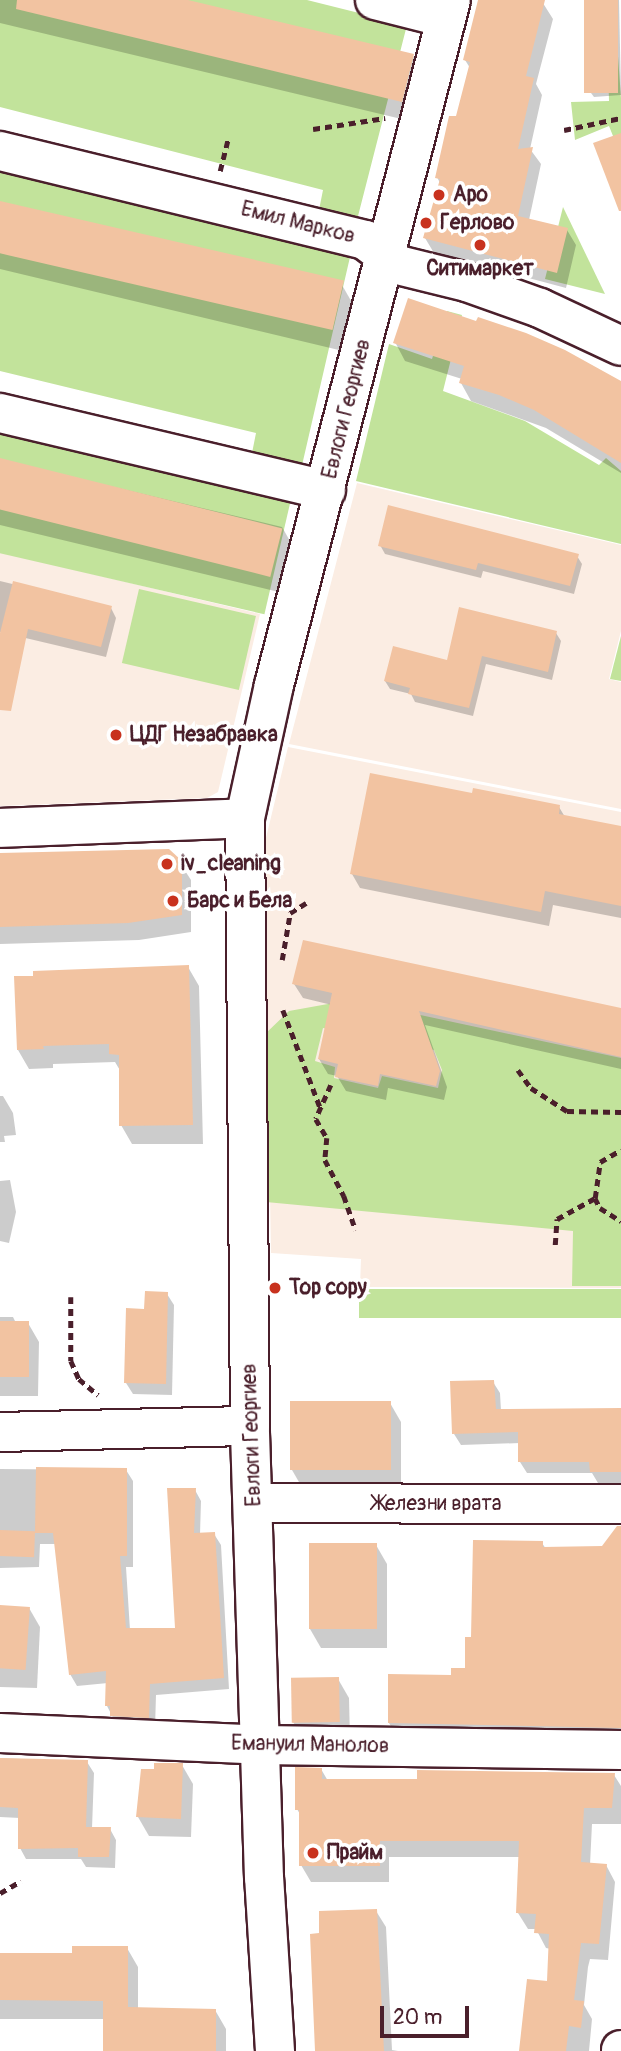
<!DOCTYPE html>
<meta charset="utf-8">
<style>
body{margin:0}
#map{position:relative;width:621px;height:2051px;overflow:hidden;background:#fff;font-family:Pangolin,sans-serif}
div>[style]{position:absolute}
.built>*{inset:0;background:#fbede3}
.green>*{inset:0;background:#c2e39b;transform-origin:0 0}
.shadow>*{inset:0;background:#0003}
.building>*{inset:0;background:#f2c3a1;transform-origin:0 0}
.path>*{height:4.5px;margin-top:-2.25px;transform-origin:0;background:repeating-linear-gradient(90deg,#4a1f2b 0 7px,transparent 0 12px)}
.roads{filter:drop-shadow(2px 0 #4a1f2b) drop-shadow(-2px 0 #4a1f2b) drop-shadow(0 2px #4a1f2b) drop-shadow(0 -2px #4a1f2b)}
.minor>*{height:38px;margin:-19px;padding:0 19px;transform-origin:19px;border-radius:19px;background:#fff}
.dots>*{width:19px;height:19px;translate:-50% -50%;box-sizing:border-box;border:4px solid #fff;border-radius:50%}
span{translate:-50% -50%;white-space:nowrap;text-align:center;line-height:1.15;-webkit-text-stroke:7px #fff;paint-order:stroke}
.poi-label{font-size:21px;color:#4a1f2b;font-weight:700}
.left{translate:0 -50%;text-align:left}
.street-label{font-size:21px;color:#4a1f2b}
.scale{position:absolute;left:380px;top:2006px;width:89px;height:32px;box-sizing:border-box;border:4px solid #4a1f2b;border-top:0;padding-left:9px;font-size:21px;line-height:24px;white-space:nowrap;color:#4a1f2b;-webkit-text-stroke:5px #fff;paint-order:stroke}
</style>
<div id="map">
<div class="built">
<div style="clip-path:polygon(357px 483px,621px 545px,621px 631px,609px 679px,621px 682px,621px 809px,289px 744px)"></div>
<div style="clip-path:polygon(0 552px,260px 614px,218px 792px,207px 798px,0 806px)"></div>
<div style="clip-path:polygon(288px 747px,621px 812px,621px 1288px,360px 1287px,361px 1259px,271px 1253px,264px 846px)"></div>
</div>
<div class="green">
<div style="clip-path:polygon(0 0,307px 0,407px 25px,357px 220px,319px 210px,323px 190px,0 107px)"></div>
<div style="clip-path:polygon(606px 0,614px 0,621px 98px,621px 156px,609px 126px,575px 140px,571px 102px,609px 101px)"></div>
<div style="clip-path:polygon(0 165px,346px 250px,350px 257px,300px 474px,251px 458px,256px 433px,0 371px)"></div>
<div style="clip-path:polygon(563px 207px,605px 294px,545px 279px)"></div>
<div style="clip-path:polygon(447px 311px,462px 315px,443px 391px,525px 421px,599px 465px,606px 458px,621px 471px,621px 544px,356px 481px,389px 344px,432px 359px)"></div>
<div style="left:0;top:426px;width:300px;height:124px;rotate:13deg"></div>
<div style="left:139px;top:589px;width:120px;height:76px;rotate:13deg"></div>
<div style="clip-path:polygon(621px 636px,621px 681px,610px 679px)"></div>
<div style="clip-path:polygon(350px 1000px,343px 1032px,323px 1028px,315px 1061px,335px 1067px,334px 1078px,378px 1088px,382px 1076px,438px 1088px,442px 1070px,434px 1050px,390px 1042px,397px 1010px,621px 1058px,621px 1286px,572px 1286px,573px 1231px,266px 1202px,264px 1035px,289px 1011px)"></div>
<div style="left:359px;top:1289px;width:262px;height:29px"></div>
</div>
<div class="shadow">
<div style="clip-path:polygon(0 0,179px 0,413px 56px,425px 77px,414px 122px,0 23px)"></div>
<div style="clip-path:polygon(479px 0,541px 0,553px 19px,536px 84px,542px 95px,530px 149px,541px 164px,529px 220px,567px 230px,576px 245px,566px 288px,434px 253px,425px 238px,440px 183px,437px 177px,458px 118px,470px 68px,465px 60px)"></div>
<div style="clip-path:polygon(586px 0,619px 0,621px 95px,594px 97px,591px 93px)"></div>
<div style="clip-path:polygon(0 203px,342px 285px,354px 306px,343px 351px,0 269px)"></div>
<div style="clip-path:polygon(395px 342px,621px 384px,621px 473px,546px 428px,471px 401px,461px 383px,462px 379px,405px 361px)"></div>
<div style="clip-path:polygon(0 460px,282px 527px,294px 548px,283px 593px,0 525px)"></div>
<div style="clip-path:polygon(380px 545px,577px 556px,582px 564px,574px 594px,483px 571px,481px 578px,385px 554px)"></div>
<div style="clip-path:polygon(0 581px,111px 608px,116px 618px,106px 657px,0 632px)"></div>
<div style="clip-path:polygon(556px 633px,561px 641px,552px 680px,486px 664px,473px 716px,415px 702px,411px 694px,390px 689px,385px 681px)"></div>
<div style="clip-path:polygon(473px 795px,559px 807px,565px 817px,621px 829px,621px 918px,553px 905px,549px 926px,360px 888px,352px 874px)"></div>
<div style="clip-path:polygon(0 855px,180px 863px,191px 880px,191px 932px,139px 940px,0 944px)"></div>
<div style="clip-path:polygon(188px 967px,199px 986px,203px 1144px,132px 1144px,121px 1125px,121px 1072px,115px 1062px,53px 1064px,53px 1068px,29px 1069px,18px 1050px)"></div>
<div style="clip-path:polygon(294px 984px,621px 1011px,621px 1069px,425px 1025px,447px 1087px,444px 1100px,388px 1088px,386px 1100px,346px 1091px,337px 1076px,328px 1074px,319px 1059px,332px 1005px,303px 998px)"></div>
<div style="clip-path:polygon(0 1096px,3px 1096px,13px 1113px,16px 1135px,4px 1136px,5px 1142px,0 1142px)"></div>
<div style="clip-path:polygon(10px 1180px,16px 1212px,9px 1243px,0 1241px,0 1181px)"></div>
<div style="clip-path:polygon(167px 1294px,174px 1305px,172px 1395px,133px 1394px,126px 1383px,145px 1310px)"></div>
<div style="clip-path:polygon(0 1317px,13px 1317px,16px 1323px,28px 1323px,39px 1342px,38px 1396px,0 1396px)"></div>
<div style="clip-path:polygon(493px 1382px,500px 1393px,501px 1411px,621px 1410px,621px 1483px,598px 1483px,592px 1473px,527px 1473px,520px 1462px,520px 1443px,461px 1445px,454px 1434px)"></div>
<div style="clip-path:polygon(390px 1403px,401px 1422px,401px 1489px,303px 1489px,292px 1470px)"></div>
<div style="clip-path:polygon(0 1469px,126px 1470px,133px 1481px,133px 1567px,126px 1567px,130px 1630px,177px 1630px,195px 1490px,201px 1501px,200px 1535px,214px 1534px,221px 1545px,229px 1689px,156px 1695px,155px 1729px,118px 1727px,107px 1706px,108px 1683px,77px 1686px,70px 1674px,56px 1544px,40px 1544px,39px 1567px,0 1568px)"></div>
<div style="clip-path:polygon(621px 1533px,621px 1745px,399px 1740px,389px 1723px,466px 1670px,473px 1639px,542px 1543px,546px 1549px,603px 1548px)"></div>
<div style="clip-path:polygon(376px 1545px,387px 1564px,387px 1648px,321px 1648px,310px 1629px)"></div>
<div style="clip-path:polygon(0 1607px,29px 1608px,40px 1627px,37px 1688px,0 1687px)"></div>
<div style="clip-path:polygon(338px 1679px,349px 1698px,350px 1740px,304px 1741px,293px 1722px)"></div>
<div style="clip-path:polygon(0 1758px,87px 1762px,94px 1773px,92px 1829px,110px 1829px,116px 1840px,115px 1868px,86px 1867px,81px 1859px,26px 1859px,20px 1848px,20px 1818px,0 1817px)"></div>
<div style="clip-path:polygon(182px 1765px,193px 1784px,191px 1837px,149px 1836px,138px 1817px,155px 1771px)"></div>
<div style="clip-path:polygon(321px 1769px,328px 1781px,614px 1775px,621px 1786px,621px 1824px,592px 1824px,590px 1865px,606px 1865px,615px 1882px,608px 1960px,590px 1959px,588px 1967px,584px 2005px,592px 2019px,589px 2051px,521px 2051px,549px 1983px,551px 1949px,546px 1948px,536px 1929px,528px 1929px,518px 1913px,520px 1857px,389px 1857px,389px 1882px,311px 1882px,301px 1865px,301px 1816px,297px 1809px)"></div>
<div style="clip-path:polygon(376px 1911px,386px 1927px,392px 2050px,398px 2051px,317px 2051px,321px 1935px)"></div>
<div style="clip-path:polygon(127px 1948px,138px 1967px,138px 2009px,215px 2010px,226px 2029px,226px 2051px,105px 2051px,105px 2019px,0 2019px,0 1954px,74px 1955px)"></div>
</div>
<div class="building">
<div style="clip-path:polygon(17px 0,188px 0,414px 54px,402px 102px,16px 9px)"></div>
<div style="clip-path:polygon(478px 0,545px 0,526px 76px,534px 78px,518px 149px,533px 147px,518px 216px,568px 228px,557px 273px,423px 238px,440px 179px,435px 178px,449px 116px,456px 116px,470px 62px,463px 60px)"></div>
<div style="left:584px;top:0;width:34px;height:93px"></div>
<div style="clip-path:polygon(621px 133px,621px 211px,619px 211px,593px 143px)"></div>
<div style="left:0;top:201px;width:353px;height:51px;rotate:13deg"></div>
<div style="clip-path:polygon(408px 298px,476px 321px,478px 317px,526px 333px,565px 350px,621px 381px,621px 463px,534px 410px,499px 395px,459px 383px,464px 366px,393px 343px)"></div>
<div style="left:0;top:458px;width:291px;height:50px;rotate:14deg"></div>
<div style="clip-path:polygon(388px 505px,579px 554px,570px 586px,478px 563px,476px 570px,378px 546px)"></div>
<div style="clip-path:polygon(13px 581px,112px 606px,101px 647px,28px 629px,11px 711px,0 710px,0 633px)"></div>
<div style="clip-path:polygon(459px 607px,557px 631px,548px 672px,482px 656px,469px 708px,408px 694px,410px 688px,384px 681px,393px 646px,447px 660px)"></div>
<div style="clip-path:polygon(370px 773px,472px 793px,473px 788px,560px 805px,559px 814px,621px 826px,621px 906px,545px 891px,541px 912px,350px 874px)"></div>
<div style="clip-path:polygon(169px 849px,182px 861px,182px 915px,128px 923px,0 927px,0 853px)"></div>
<div style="clip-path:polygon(303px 940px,621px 1008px,621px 1057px,419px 1011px,440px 1071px,436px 1086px,380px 1074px,378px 1086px,335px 1077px,338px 1064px,318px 1059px,332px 993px,292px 984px)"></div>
<div style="clip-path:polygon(189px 965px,193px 1125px,119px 1126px,119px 1055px,109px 1054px,109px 1044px,43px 1046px,44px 1049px,17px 1050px,14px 976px,33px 976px,33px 971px)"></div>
<div style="clip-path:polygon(145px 1291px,168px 1292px,166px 1384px,124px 1383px,126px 1308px,144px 1309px)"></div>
<div style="left:0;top:1321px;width:29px;height:56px"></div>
<div style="clip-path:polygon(494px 1380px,496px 1409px,621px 1408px,621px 1472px,590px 1472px,589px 1462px,518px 1462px,518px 1432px,452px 1434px,450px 1381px)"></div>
<div style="left:290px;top:1401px;width:101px;height:69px"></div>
<div style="clip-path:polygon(36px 1467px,127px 1468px,127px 1556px,120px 1556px,126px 1628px,175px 1628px,167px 1488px,196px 1488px,194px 1533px,215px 1532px,224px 1678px,150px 1684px,149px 1718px,110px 1716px,110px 1706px,105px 1706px,106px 1671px,69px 1675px,53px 1533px,35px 1533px)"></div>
<div style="clip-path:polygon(617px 1526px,621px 1526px,621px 1728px,388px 1723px,388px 1674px,451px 1675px,451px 1668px,465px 1668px,465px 1637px,471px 1637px,473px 1540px,543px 1541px,543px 1547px,602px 1546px)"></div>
<div style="left:0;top:1530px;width:35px;height:26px;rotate:2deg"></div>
<div style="left:309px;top:1543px;width:68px;height:86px"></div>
<div style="left:0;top:1605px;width:30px;height:63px;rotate:4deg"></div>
<div style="left:339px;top:1677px;width:45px;height:48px;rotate:89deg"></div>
<div style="clip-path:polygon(0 1758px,88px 1760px,86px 1827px,111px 1827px,109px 1857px,78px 1857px,78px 1848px,18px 1849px,18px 1808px,0 1807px)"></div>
<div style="clip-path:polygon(154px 1763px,183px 1763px,181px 1819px,136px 1817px,141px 1769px,154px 1769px)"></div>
<div style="clip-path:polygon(295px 1767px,322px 1768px,322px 1779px,417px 1779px,417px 1770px,615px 1773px,612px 1808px,584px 1808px,581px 1862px,607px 1864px,599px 1944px,581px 1943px,574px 2000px,584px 2001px,581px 2028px,569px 2026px,566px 2051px,519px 2051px,527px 1979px,547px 1981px,549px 1934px,534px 1933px,536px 1914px,516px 1913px,519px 1841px,380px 1841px,380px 1866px,299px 1866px,299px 1810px,295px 1810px)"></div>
<div style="clip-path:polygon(377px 1909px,384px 2051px,315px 2051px,310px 1934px,319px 1933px,319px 1911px)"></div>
<div style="clip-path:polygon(72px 1946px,128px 1946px,128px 2007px,216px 2009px,216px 2051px,103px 2051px,103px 2001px,0 2000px,0 1953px,72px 1953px)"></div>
</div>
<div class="path">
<div style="left:313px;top:129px;width:73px;rotate:-8.7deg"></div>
<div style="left:564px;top:130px;width:58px;rotate:-11.9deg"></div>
<div style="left:220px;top:171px;width:34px;rotate:-76deg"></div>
<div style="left:282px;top:960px;width:48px;rotate:-80.3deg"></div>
<div style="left:290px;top:913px;width:19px;rotate:-32deg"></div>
<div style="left:283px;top:1010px;width:104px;rotate:69.1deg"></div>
<div style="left:518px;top:1070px;width:22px;rotate:54deg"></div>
<div style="left:531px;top:1088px;width:43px;rotate:32.6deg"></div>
<div style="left:567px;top:1111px;width:54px;rotate:1.1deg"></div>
<div style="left:331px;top:1085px;width:37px;rotate:114deg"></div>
<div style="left:316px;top:1119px;width:22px;rotate:60deg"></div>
<div style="left:327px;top:1138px;width:22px;rotate:95deg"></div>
<div style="left:325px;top:1160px;width:41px;rotate:62.2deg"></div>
<div style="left:344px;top:1196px;width:36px;rotate:71deg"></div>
<div style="left:595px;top:1198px;width:11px;rotate:63deg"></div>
<div style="left:600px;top:1208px;width:25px;rotate:32deg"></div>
<div style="left:555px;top:1245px;width:26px;rotate:-86deg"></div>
<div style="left:557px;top:1219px;width:43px;rotate:-28.9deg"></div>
<div style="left:595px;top:1198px;width:36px;rotate:-82deg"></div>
<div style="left:600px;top:1162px;width:24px;rotate:-30deg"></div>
<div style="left:71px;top:1297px;width:64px;rotate:90deg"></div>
<div style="left:71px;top:1361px;width:20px;rotate:66deg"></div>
<div style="left:79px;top:1379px;width:25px;rotate:40deg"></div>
<div style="left:0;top:1893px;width:24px;rotate:-30deg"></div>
</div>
<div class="roads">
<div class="minor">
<div style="left:375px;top:0;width:73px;rotate:14.2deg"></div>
<div style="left:0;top:151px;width:376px;rotate:13.7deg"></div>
<div style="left:365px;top:240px;width:41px;rotate:37.1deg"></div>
<div style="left:398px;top:265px;width:71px;rotate:13.8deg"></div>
<div style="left:467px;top:282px;width:77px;rotate:19.6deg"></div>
<div style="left:540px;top:308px;width:89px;rotate:25.1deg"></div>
<div style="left:0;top:413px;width:335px;rotate:13.3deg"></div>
<div style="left:0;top:828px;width:245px;rotate:-2.3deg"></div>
<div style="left:0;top:1432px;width:250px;rotate:-1.4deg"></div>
<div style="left:254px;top:1503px;width:367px;rotate:0.2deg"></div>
<div style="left:0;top:1733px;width:261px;rotate:2.6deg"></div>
<div style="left:261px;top:1745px;width:360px;rotate:0.8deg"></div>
<div style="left:275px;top:2051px;width:173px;rotate:-93.6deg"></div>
<div style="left:264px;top:1878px;width:452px;rotate:-91.8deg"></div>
<div style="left:250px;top:1426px;width:608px;rotate:-90.47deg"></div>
<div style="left:245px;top:818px;width:136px;rotate:-77.7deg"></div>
<div style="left:274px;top:685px;width:707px;rotate:-75.51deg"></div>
<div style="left:621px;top:2051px;width:1px;rotate:-90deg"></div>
</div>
</div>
<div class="dots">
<div style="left:439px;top:195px;background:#c8321e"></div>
<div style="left:426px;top:223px;background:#c8321e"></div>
<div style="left:480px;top:245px;background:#c8321e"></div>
<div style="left:116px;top:735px;background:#c8321e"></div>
<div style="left:167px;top:864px;background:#c8321e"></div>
<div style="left:173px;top:901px;background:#c8321e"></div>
<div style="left:275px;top:1288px;background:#c8321e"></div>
<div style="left:313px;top:1853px;background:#c8321e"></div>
</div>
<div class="poi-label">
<span class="left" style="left:453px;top:195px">Аро</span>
<span class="left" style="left:440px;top:223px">Герлово</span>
<span style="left:480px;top:269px">Ситимаркет</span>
<span class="left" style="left:130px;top:735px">ЦДГ Незабравка</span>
<span class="left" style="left:181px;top:864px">iv_cleaning</span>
<span class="left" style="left:187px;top:901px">Барс и Бела</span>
<span class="left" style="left:289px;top:1288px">Top copy</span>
<span class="left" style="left:327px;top:1853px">Прайм</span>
</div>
<div class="street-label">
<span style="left:298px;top:223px;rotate:14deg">Емил Марков</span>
<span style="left:347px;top:409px;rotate:-76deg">Евлоги Георгиев</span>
<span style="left:252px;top:1435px;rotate:-92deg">Евлоги Георгиев</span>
<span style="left:437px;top:1504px">Железни врата</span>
<span style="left:310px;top:1745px;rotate:1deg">Емануил Манолов</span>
</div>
<div class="scale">20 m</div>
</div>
